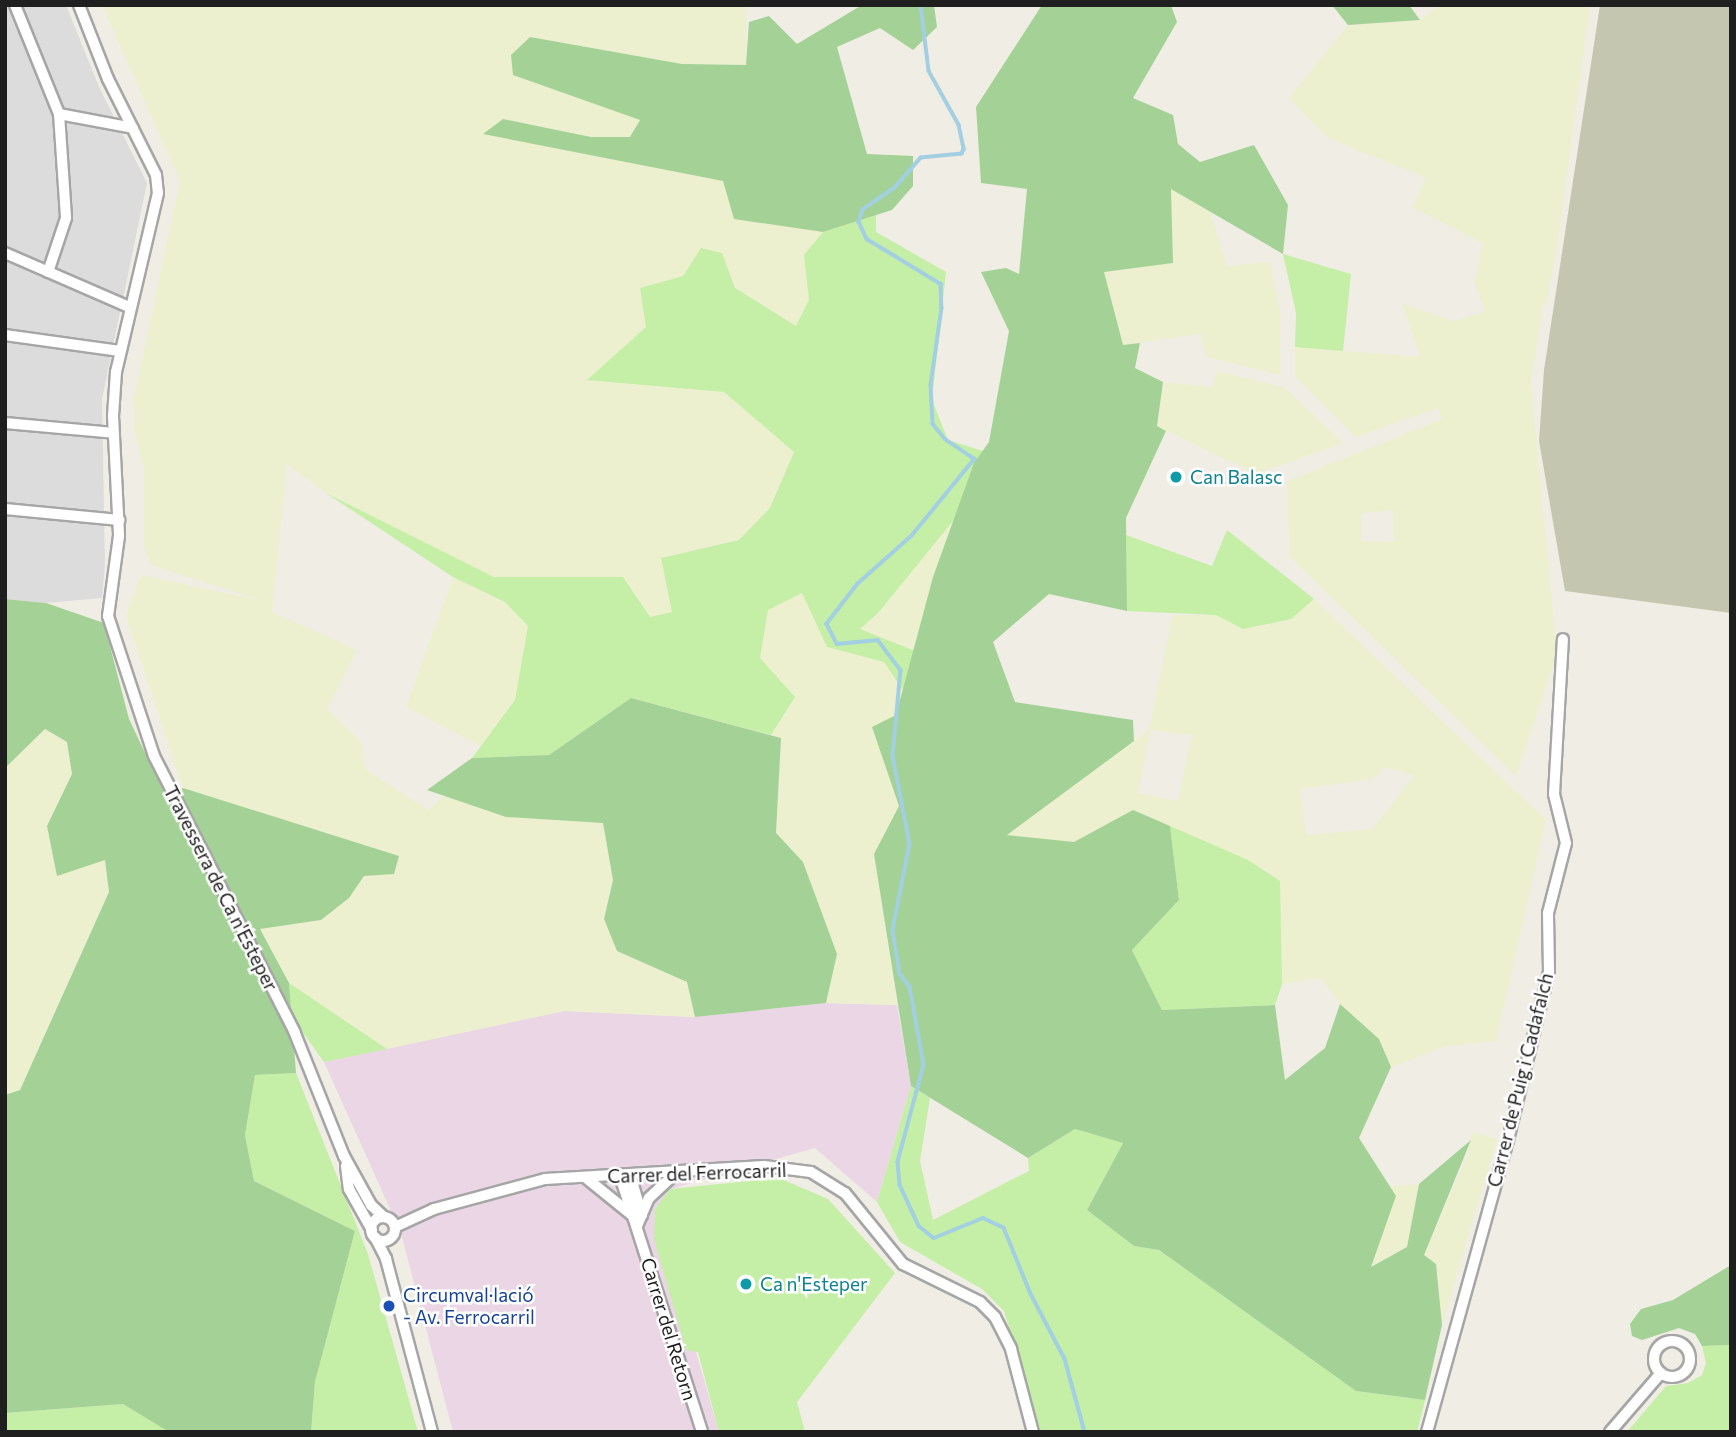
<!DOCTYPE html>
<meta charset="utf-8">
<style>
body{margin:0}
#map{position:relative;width:1736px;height:1437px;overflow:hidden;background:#f0ede5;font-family:Commissioner,sans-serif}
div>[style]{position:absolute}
.residential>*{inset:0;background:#dddcdc}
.industrial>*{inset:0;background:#ead6e5}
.construction>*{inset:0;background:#c4c6af}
.farmland>*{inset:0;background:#ecf0cf}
.grass>*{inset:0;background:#c5eea7}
.forest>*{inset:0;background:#a4d296}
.stream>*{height:3.5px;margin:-1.75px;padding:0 1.75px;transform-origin:1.75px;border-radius:1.75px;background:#a2cfe1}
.roads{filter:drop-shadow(2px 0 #a6a6a6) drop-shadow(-2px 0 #a6a6a6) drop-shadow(0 2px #a6a6a6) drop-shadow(0 -2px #a6a6a6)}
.street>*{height:10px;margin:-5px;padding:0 5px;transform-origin:5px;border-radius:5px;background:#fff}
.street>.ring{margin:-5px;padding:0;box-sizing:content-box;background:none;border:10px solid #fff;border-radius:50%}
.dots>*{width:19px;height:19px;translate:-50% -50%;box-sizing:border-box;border:4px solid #fff;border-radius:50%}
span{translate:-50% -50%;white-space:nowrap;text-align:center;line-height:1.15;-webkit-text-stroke:5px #fff;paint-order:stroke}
.culture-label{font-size:19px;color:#0d838f}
.left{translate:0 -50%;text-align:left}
.street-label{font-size:19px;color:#1f1f1f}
.transit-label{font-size:19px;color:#164399}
.frame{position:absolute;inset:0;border:7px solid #1f1f1f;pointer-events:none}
</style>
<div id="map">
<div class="residential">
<div style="clip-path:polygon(5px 5px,66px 5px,99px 87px,147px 183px,102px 399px,105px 565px,102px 598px,46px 603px,5px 599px)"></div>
</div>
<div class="industrial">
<div style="clip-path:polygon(826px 1003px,897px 1005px,911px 1086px,877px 1202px,815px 1148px,671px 1189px,655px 1209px,719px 1432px,453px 1432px,401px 1233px,324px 1062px,564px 1011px,695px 1017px)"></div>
</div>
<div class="construction">
<div style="clip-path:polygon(1600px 5px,1731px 5px,1731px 613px,1565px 591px,1539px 441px,1544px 370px)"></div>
</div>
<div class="farmland">
<div style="clip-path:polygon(102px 5px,746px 5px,746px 65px,682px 64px,530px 37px,513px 75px,640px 119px,630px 137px,591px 137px,503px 119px,485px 134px,724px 181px,734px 219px,823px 232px,804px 255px,809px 300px,796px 326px,735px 288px,722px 253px,684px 276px,640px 288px,646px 327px,588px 379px,724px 392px,794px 452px,770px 508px,739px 540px,661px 558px,672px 612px,650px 617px,623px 577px,494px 577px,326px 493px,287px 464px,272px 612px,357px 650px,327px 709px,361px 742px,365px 769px,428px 810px,444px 796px,506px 817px,603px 823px,613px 880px,604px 919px,617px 951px,687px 982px,695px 1017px,564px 1011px,387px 1049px,289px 983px,260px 929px,321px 920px,349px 898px,364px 876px,399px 856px,183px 788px,126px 616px,141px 575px,263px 601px,151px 565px,144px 548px,144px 467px,135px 434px,134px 399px,180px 181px)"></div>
<div style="clip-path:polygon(evenodd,1440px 5px,1590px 5px,1557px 247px,1546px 305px,1543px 305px,1531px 384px,1557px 654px,1516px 776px,1290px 557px,1287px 481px,1442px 419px,1438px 408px,1356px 437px,1295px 376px,1295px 347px,1420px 357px,1403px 304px,1454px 321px,1485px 312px,1475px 283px,1482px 243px,1412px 207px,1426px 178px,1328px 138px,1289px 98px,1348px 25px,1420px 20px,1440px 5px,1393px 510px,1394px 542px,1361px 541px,1362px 513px,1393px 510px)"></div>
<div style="clip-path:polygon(1171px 188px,1209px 208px,1227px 266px,1270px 262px,1280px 310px,1280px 375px,1206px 357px,1201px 334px,1123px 345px,1104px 271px,1173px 263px)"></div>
<div style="clip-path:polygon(1217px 371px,1284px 387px,1343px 443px,1256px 474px,1157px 426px,1163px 382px,1212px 387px)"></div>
<div style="clip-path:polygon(953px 521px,915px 651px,859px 630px,878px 613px)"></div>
<div style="clip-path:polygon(453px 577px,505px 602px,528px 626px,515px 700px,480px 746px,406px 707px)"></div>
<div style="clip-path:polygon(803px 593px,827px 647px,884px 662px,903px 690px,896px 715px,872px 727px,899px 806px,874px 854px,897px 1005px,826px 1003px,837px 954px,803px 862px,776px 833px,781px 738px,771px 735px,795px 697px,760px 658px,768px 610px)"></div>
<div style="clip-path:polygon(evenodd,1314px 599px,1546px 820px,1496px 1041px,1447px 1046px,1391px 1067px,1379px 1039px,1350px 1016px,1320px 978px,1282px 984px,1280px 882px,1133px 811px,1074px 843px,1006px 835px,1149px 730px,1173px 615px,1216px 615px,1243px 629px,1291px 619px,1314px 599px,1150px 730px,1192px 735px,1178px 801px,1138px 793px,1150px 730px,1314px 599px,1385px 767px,1414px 776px,1372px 829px,1306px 835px,1300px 789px,1374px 779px,1385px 767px)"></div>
<div style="clip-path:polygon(45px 729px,67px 742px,72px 774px,47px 826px,57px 875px,105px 860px,109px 892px,20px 1090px,5px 1095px,5px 768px)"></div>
<div style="clip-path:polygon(1472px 1132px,1497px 1139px,1442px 1325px,1436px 1264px,1424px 1255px,1468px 1154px)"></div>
<div style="clip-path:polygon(1419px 1184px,1407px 1247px,1370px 1268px,1396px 1196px,1390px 1186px)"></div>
</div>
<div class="grass">
<div style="clip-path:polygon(876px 215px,876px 232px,946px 272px,932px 400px,948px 440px,983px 451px,953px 521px,878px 613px,860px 629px,915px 651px,903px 690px,884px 662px,827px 647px,802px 593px,768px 610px,760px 658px,795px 697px,771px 735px,631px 698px,549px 755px,472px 758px,515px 700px,528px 626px,505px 602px,453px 577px,326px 493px,494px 577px,623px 577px,650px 617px,672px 612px,661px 558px,739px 540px,770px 508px,794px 452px,724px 392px,587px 380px,646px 327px,640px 288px,683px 276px,701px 248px,722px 253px,735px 288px,796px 326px,809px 300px,804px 255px,823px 232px)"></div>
<div style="clip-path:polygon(1283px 254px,1351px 274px,1343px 351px,1295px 347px,1296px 313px)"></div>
<div style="clip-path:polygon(1227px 530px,1314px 599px,1291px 619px,1243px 629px,1216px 615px,1127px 611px,1126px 535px,1212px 566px)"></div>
<div style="clip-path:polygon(1170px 826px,1248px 860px,1280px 881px,1282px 984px,1275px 1005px,1162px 1010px,1132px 950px,1179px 900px)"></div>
<div style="clip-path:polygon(289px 983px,387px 1049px,324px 1062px,291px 1016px)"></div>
<div style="clip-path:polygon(296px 1073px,368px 1254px,418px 1432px,311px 1432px,315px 1382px,355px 1231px,254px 1181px,245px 1135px,255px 1075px)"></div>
<div style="clip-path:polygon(911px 1086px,930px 1098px,920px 1161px,933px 1220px,1029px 1171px,1028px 1158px,1075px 1129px,1123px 1143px,1087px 1210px,1134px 1246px,1159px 1250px,1356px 1391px,1425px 1400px,1417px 1432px,1041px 1432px,1004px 1311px,982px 1289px,900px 1242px,877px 1202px)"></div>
<div style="clip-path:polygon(779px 1178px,828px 1199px,895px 1273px,797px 1402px,805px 1432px,719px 1432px,698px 1352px,686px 1350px,654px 1239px,655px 1209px,670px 1189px)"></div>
<div style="clip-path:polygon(1731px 1345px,1731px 1432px,1627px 1432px,1666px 1386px,1688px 1383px,1702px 1375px,1706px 1363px,1702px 1346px)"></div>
<div style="clip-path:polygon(123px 1404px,169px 1432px,5px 1432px,5px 1413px)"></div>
</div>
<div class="forest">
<div style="clip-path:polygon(862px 5px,934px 5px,937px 27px,913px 50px,880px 28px,837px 47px,867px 154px,913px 156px,913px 186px,892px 210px,823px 232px,734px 219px,723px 181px,483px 134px,503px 119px,591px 137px,630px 137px,640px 120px,513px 75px,511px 55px,530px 37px,682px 64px,746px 65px,749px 22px,769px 16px,797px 44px)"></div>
<div style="clip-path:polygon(1042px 5px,1171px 5px,1177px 22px,1133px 98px,1173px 115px,1178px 144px,1200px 162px,1254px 145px,1288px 205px,1283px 254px,1171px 189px,1173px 263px,1104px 272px,1123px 345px,1140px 343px,1135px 368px,1163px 382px,1157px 426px,1166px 431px,1126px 518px,1127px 611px,1049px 594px,993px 642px,1015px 702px,1133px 720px,1134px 741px,1007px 835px,1074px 842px,1133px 810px,1170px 826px,1179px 900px,1132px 950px,1162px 1010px,1275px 1005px,1285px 1080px,1325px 1048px,1340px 1004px,1379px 1039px,1391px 1067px,1359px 1138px,1396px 1196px,1371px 1267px,1407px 1247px,1419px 1184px,1471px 1140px,1424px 1255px,1436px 1264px,1442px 1325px,1425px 1400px,1356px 1391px,1159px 1250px,1134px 1246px,1087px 1210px,1123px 1143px,1075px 1129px,1028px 1158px,911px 1086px,874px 854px,899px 806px,872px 727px,896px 715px,933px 577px,974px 463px,989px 442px,1009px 331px,981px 272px,1006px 268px,1019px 274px,1027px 189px,981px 183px,976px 107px)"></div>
<div style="clip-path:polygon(1332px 5px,1409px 5px,1420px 20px,1348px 25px)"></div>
<div style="clip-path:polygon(5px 599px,46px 603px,104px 623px,129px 719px,167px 799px,183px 788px,399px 856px,394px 874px,364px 876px,349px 898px,321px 920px,260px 929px,289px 983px,296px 1073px,255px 1075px,245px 1135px,254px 1181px,355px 1231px,315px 1382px,311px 1432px,169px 1432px,123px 1404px,5px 1413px,5px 1095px,20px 1090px,109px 892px,105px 860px,57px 876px,47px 826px,72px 774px,67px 742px,45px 729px,5px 768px)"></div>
<div style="clip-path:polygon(631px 698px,781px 738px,776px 833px,803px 862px,837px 954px,826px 1003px,695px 1017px,687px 982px,617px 951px,604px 919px,613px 880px,603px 823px,506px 817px,427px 790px,472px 758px,549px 755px)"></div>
<div style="clip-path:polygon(1731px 1265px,1731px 1345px,1702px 1346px,1695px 1334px,1679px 1328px,1642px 1340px,1632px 1336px,1630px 1324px,1641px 1309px,1673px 1300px)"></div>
</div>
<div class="stream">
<div style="left:921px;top:5px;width:66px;rotate:83.1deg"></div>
<div style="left:929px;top:71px;width:62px;rotate:60.9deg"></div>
<div style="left:959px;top:125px;width:25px;rotate:78deg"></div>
<div style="left:964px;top:149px;width:5px;rotate:112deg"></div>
<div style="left:962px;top:154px;width:41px;rotate:174.4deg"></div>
<div style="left:921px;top:158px;width:38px;rotate:131deg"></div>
<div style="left:896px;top:187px;width:40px;rotate:145.1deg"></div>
<div style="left:863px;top:210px;width:13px;rotate:108deg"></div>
<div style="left:859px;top:222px;width:19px;rotate:65deg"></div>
<div style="left:867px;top:239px;width:87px;rotate:31.3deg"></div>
<div style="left:941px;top:284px;width:24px;rotate:88deg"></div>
<div style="left:942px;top:308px;width:78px;rotate:98.1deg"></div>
<div style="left:931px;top:385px;width:39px;rotate:87deg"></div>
<div style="left:933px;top:424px;width:19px;rotate:51deg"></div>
<div style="left:945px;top:439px;width:36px;rotate:34deg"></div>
<div style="left:975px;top:459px;width:99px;rotate:129.3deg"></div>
<div style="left:912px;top:536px;width:72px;rotate:138.4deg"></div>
<div style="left:858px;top:584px;width:51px;rotate:127.8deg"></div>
<div style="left:827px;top:624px;width:22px;rotate:63deg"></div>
<div style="left:837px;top:644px;width:41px;rotate:-5.6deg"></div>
<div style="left:878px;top:640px;width:38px;rotate:53deg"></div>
<div style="left:901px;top:670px;width:86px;rotate:95.3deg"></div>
<div style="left:893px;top:756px;width:90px;rotate:79.1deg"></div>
<div style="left:910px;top:844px;width:88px;rotate:101.2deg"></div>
<div style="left:893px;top:930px;width:45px;rotate:81deg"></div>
<div style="left:900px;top:974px;width:16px;rotate:52deg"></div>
<div style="left:910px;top:987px;width:79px;rotate:79.8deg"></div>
<div style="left:924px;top:1065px;width:100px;rotate:105deg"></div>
<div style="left:898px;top:1162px;width:23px;rotate:85deg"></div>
<div style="left:900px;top:1185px;width:45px;rotate:65.1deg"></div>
<div style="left:919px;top:1226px;width:19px;rotate:39deg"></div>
<div style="left:934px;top:1238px;width:53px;rotate:-22.2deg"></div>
<div style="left:983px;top:1218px;width:23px;rotate:25deg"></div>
<div style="left:1004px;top:1228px;width:71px;rotate:67.8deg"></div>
<div style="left:1031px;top:1294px;width:73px;rotate:62.4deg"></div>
<div style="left:1065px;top:1359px;width:76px;rotate:74.7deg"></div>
</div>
<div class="roads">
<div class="street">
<div style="left:15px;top:5px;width:118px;rotate:68deg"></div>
<div style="left:59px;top:114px;width:104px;rotate:86.1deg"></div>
<div style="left:66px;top:218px;width:57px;rotate:108.4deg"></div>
<div style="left:79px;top:5px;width:79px;rotate:68.6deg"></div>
<div style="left:108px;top:79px;width:107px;rotate:63.4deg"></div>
<div style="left:156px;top:175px;width:18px;rotate:84deg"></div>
<div style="left:158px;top:193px;width:184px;rotate:103.2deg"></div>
<div style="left:116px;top:372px;width:44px;rotate:93.9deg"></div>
<div style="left:113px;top:416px;width:120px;rotate:87.1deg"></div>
<div style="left:119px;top:536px;width:81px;rotate:97.8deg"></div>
<div style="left:108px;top:616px;width:147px;rotate:71.8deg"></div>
<div style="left:154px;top:756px;width:309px;rotate:63deg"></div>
<div style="left:294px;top:1031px;width:135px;rotate:68.2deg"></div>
<div style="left:344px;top:1156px;width:56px;rotate:61.1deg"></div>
<div style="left:371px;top:1205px;width:18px;rotate:43deg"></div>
<div style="left:59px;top:114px;width:75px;rotate:10.7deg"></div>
<div style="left:5px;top:253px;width:135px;rotate:23.5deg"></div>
<div style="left:5px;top:335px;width:116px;rotate:7.9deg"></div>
<div style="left:5px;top:423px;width:109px;rotate:5.2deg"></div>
<div style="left:5px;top:509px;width:115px;rotate:5.5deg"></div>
<div style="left:346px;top:1166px;width:23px;rotate:83deg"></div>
<div style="left:349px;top:1189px;width:47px;rotate:60.7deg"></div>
<div style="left:630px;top:1175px;width:42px;rotate:73.3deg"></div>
<div style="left:620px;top:1176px;width:269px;rotate:72.2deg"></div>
<div style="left:585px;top:1177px;width:60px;rotate:39deg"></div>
<div class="ring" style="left:371px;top:1217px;width:14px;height:14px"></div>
<div style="left:637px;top:1226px;width:30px;rotate:-67deg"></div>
<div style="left:649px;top:1198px;width:38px;rotate:-43deg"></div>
<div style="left:395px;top:1227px;width:43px;rotate:-24.8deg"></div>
<div style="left:434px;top:1209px;width:115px;rotate:-15.1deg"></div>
<div style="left:545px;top:1179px;width:219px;rotate:-3.4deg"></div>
<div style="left:764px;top:1166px;width:47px;rotate:7.3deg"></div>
<div style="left:811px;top:1172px;width:40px;rotate:32deg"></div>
<div style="left:845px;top:1193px;width:92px;rotate:50.8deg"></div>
<div style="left:903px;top:1264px;width:86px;rotate:26.3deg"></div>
<div style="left:980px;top:1302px;width:21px;rotate:45deg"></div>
<div style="left:995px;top:1317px;width:36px;rotate:63deg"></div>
<div style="left:1011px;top:1349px;width:86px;rotate:75.2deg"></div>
<div style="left:375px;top:1237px;width:25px;rotate:63deg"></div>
<div style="left:386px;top:1259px;width:179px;rotate:75.1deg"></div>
<div class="ring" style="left:1654px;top:1341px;width:26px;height:26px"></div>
<div style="left:1427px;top:1432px;width:303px;rotate:-74.5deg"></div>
<div style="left:1508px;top:1140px;width:173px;rotate:-76.3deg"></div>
<div style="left:1549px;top:972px;width:59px;rotate:-91deg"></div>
<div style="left:1548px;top:913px;width:72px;rotate:-75.6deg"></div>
<div style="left:1566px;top:843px;width:50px;rotate:-103.8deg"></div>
<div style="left:1554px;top:794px;width:155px;rotate:-86.7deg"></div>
<div style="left:1610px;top:1432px;width:78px;rotate:-49.2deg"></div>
</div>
</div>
<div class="dots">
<div style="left:1176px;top:477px;background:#0f9aa8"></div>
<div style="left:746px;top:1284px;background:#0f9aa8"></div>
<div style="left:389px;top:1306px;background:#1a4fb4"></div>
</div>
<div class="culture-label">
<span class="left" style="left:1190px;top:477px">Can Balasc</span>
<span class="left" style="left:760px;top:1284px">Ca n'Esteper</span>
</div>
<div class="street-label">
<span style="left:221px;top:888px;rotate:63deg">Travessera de Ca n'Esteper</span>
<span style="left:1520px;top:1080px;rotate:-76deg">Carrer de Puig i Cadafalch</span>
<span style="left:697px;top:1173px;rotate:-2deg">Carrer del Ferrocarril</span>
<span style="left:669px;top:1329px;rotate:73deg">Carrer del Retorn</span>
</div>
<div class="transit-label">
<span class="left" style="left:403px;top:1306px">Circumval·lació<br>- Av. Ferrocarril</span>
</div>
<div class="frame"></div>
</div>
